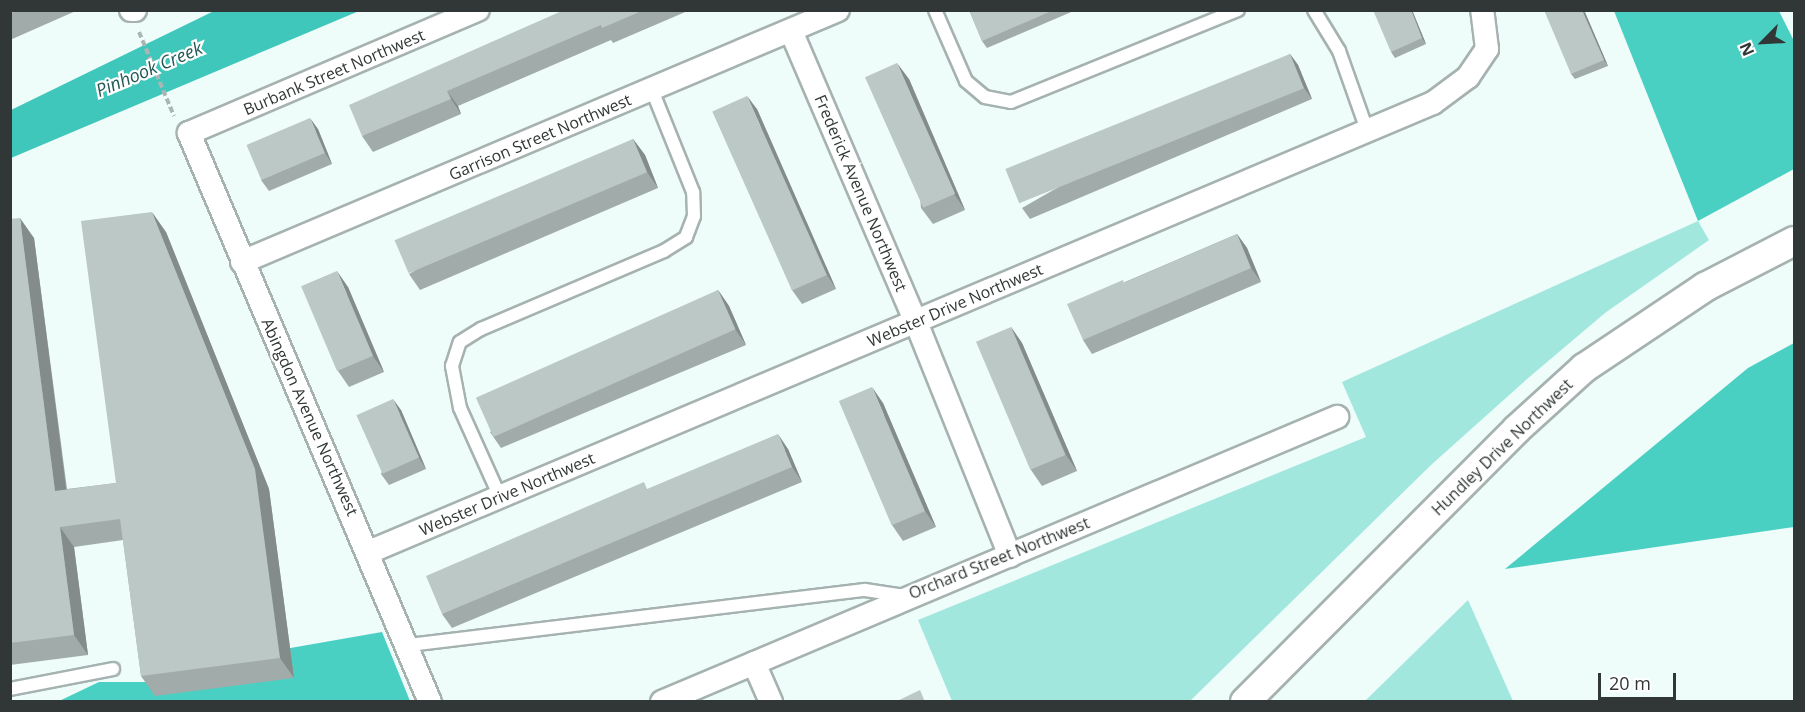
<!DOCTYPE html>
<style>
body{margin:0}
#map{position:relative;width:1805px;height:712px;overflow:hidden;background:#eefcfa;font-family:"Open Sans",sans-serif}
div>[style]{position:absolute}
.green>*{inset:0;background:#a2e7de}
.forest>*{inset:0;background:#4acfc3}
.water>*{inset:0;background:#3ec7ba}
.path>*{height:4px;margin-top:-2px;transform-origin:0;background:repeating-linear-gradient(90deg,#abb6b4 0 6px,transparent 0 9px)}
.roads{filter:drop-shadow(2px 0 #a5b2b0) drop-shadow(-2px 0 #a5b2b0) drop-shadow(0 2px #a5b2b0) drop-shadow(0 -2px #a5b2b0)}
.service>*{height:12px;margin:-6px;padding:0 6px;transform-origin:6px;border-radius:6px;background:#fff}
.minor>*{height:22px;margin:-11px;padding:0 11px;transform-origin:11px;border-radius:11px;background:#fff}
.tertiary>*{height:28px;margin:-14px;padding:0 14px;transform-origin:14px;border-radius:14px;background:#fff}
.wall>*{inset:0;background:#a1acaa}
.shaded-wall>*{inset:0;background:#838c8b}
.building>*{inset:0;background:#bbc8c6;transform-origin:0 0}
span{translate:-50% -50%;white-space:nowrap;text-align:center;line-height:1.15;-webkit-text-stroke:4.5px #fff;paint-order:stroke}
.street-label{font-size:16px;color:#313736}
.water-label{font-size:18px;color:#225954;font-style:italic}
.frame{position:absolute;inset:0;border:12px solid #313736;pointer-events:none}
.north{position:absolute;left:1733px;top:12px;width:60px;height:60px;-webkit-text-stroke:4px #fff;paint-order:stroke;rotate:246deg;font-size:16px;font-weight:700;line-height:24px;text-align:center;color:#313736}
.north::after{content:'';display:block;margin:auto;width:21px;height:27px;background:#313736;clip-path:polygon(50% 0,100% 100%,50% 72%,0 100%)}
.scale{position:absolute;left:1598px;top:673px;width:78px;height:27px;box-sizing:border-box;border:3px solid #313736;border-top:0;padding-left:8px;font-size:18px;line-height:21px;white-space:nowrap;color:#313736;-webkit-text-stroke:4px #fff;paint-order:stroke}
</style>
<div id="map">
<div class="green">
<div style="clip-path:polygon(1698px 221px,1709px 240px,1605px 313px,1527px 379px,1431px 465px,1190px 701px,952px 701px,918px 620px,1366px 437px,1342px 382px)"></div>
<div style="clip-path:polygon(1468px 600px,1513px 701px,1365px 701px)"></div>
</div>
<div class="forest">
<div style="clip-path:polygon(1614px 11px,1779px 11px,1794px 41px,1794px 169px,1698px 221px)"></div>
<div style="clip-path:polygon(1794px 343px,1794px 527px,1505px 569px,1748px 368px)"></div>
<div style="clip-path:polygon(382px 632px,410px 701px,57px 702px,99px 682px,194px 682px,279px 650px)"></div>
</div>
<div class="water">
<div style="clip-path:polygon(216px 10px,359px 11px,11px 158px,11px 110px)"></div>
</div>
<div class="path">
<div style="left:139px;top:32px;width:91px;rotate:67.4deg"></div>
</div>
<div class="roads">
<div class="service">
<div style="left:935px;top:10px;width:77px;rotate:66.4deg"></div>
<div style="left:966px;top:81px;width:25px;rotate:40deg"></div>
<div style="left:985px;top:97px;width:26px;rotate:11deg"></div>
<div style="left:1011px;top:102px;width:245px;rotate:-22.1deg"></div>
<div style="left:1314px;top:10px;width:48px;rotate:58.6deg"></div>
<div style="left:1339px;top:51px;width:84px;rotate:70.5deg"></div>
<div style="left:500px;top:497px;width:98px;rotate:-114.2deg"></div>
<div style="left:460px;top:408px;width:43px;rotate:-100.8deg"></div>
<div style="left:452px;top:366px;width:25px;rotate:-72deg"></div>
<div style="left:460px;top:342px;width:25px;rotate:-32deg"></div>
<div style="left:481px;top:329px;width:199px;rotate:-23.1deg"></div>
<div style="left:664px;top:251px;width:26px;rotate:-32deg"></div>
<div style="left:686px;top:237px;width:22px;rotate:-69deg"></div>
<div style="left:694px;top:216px;width:24px;rotate:-92deg"></div>
<div style="left:693px;top:192px;width:110px;rotate:-111.9deg"></div>
<div style="left:409px;top:645px;width:459px;rotate:-6.9deg"></div>
<div style="left:865px;top:590px;width:40px;rotate:8.5deg"></div>
<div style="left:10px;top:689px;width:105px;rotate:-11deg"></div>
</div>
<div class="minor">
<div style="left:131px;top:10px;width:4px"></div>
<div style="left:791px;top:31px;width:317px;rotate:66.8deg"></div>
<div style="left:916px;top:322px;width:252px;rotate:68.1deg"></div>
<div style="left:242px;top:262px;width:647px;rotate:-22.92deg"></div>
<div style="left:369px;top:552px;width:1155px;rotate:-22.88deg"></div>
<div style="left:1433px;top:103px;width:44px;rotate:-36.6deg"></div>
<div style="left:1468px;top:77px;width:34px;rotate:-56deg"></div>
<div style="left:1487px;top:49px;width:39px;rotate:-97deg"></div>
<div style="left:754px;top:663px;width:43px;rotate:66.4deg"></div>
<div style="left:430px;top:702px;width:618px;rotate:-112.96deg"></div>
<div style="left:189px;top:133px;width:314px;rotate:-23.1deg"></div>
<div style="left:662px;top:702px;width:733px;rotate:-22.89deg"></div>
</div>
<div class="tertiary">
<div style="left:1245px;top:702px;width:385px;rotate:-45.1deg"></div>
<div style="left:1517px;top:429px;width:91px;rotate:-42.3deg"></div>
<div style="left:1584px;top:368px;width:146px;rotate:-33.8deg"></div>
<div style="left:1705px;top:287px;width:100px;rotate:-27.3deg"></div>
</div>
</div>
<div class="wall">
<div style="clip-path:polygon(10px 10px,78px 10px,10px 40px)"></div>
<div style="clip-path:polygon(564px 10px,690px 10px,613px 43px,611px 40px,458px 106px,461px 114px,373px 152px,362px 136px)"></div>
<div style="clip-path:polygon(969px 10px,1076px 10px,987px 48px,982px 41px)"></div>
<div style="clip-path:polygon(1412px 10px,1426px 44px,1395px 58px,1391px 52px)"></div>
<div style="clip-path:polygon(1584px 10px,1608px 66px,1575px 79px,1571px 74px)"></div>
<div style="clip-path:polygon(1290px 54px,1298px 65px,1312px 99px,1030px 219px,1022px 208px)"></div>
<div style="clip-path:polygon(909px 79px,965px 210px,933px 224px,921px 208px)"></div>
<div style="clip-path:polygon(757px 109px,836px 289px,802px 304px,792px 290px)"></div>
<div style="clip-path:polygon(318px 129px,332px 164px,269px 191px,261px 180px)"></div>
<div style="clip-path:polygon(633px 139px,645px 155px,658px 188px,420px 290px,409px 274px)"></div>
<div style="clip-path:polygon(10px 219px,34px 238px,67px 489px,116px 483px,166px 232px,269px 489px,294px 678px,155px 696px,141px 676px,123px 540px,74px 547px,88px 655px,10px 665px)"></div>
<div style="clip-path:polygon(1237px 234px,1247px 248px,1261px 282px,1092px 354px,1083px 340px,1125px 282px)"></div>
<div style="clip-path:polygon(348px 287px,384px 372px,349px 387px,338px 371px)"></div>
<div style="clip-path:polygon(718px 290px,729px 306px,746px 345px,501px 448px,490px 432px)"></div>
<div style="clip-path:polygon(1011px 327px,1022px 343px,1077px 471px,1042px 486px,1031px 470px)"></div>
<div style="clip-path:polygon(883px 403px,936px 527px,903px 541px,892px 525px)"></div>
<div style="clip-path:polygon(401px 410px,426px 469px,389px 485px,381px 474px)"></div>
<div style="clip-path:polygon(788px 449px,802px 482px,452px 628px,442px 614px,649px 489px)"></div>
</div>
<div class="shaded-wall">
<div style="clip-path:polygon(1411px 10px,1412px 10px,1426px 44px,1422px 38px)"></div>
<div style="clip-path:polygon(1582px 10px,1584px 10px,1608px 66px,1604px 60px)"></div>
<div style="clip-path:polygon(1290px 54px,1298px 65px,1312px 99px,1304px 88px)"></div>
<div style="clip-path:polygon(897px 63px,909px 79px,965px 210px,954px 194px)"></div>
<div style="clip-path:polygon(447px 91px,458px 106px,461px 114px,451px 99px)"></div>
<div style="clip-path:polygon(747px 96px,757px 109px,836px 289px,827px 275px)"></div>
<div style="clip-path:polygon(310px 118px,318px 129px,332px 164px,325px 153px)"></div>
<div style="clip-path:polygon(633px 139px,645px 155px,658px 188px,647px 172px)"></div>
<div style="clip-path:polygon(152px 212px,166px 232px,269px 489px,294px 678px,280px 658px)"></div>
<div style="clip-path:polygon(20px 218px,34px 238px,69px 511px,55px 491px)"></div>
<div style="clip-path:polygon(1237px 234px,1247px 248px,1261px 282px,1251px 268px)"></div>
<div style="clip-path:polygon(337px 271px,348px 287px,384px 372px,373px 356px)"></div>
<div style="clip-path:polygon(718px 290px,729px 306px,746px 345px,735px 329px)"></div>
<div style="clip-path:polygon(1011px 327px,1022px 343px,1077px 471px,1066px 455px)"></div>
<div style="clip-path:polygon(872px 387px,883px 403px,936px 527px,925px 511px)"></div>
<div style="clip-path:polygon(393px 399px,401px 410px,426px 469px,419px 458px)"></div>
<div style="clip-path:polygon(778px 434px,788px 449px,802px 482px,792px 467px)"></div>
<div style="clip-path:polygon(60px 527px,74px 547px,88px 655px,74px 635px)"></div>
</div>
<div class="building">
<div style="clip-path:polygon(10px 10px,18px 10px,10px 14px)"></div>
<div style="clip-path:polygon(564px 10px,644px 10px,602px 28px,601px 25px,447px 91px,451px 99px,362px 136px,349px 105px)"></div>
<div style="clip-path:polygon(969px 10px,1054px 10px,982px 41px)"></div>
<div style="clip-path:polygon(1373px 10px,1411px 10px,1422px 38px,1391px 52px)"></div>
<div style="clip-path:polygon(1544px 10px,1582px 10px,1604px 60px,1571px 74px)"></div>
<div style="left:1290px;top:54px;width:37px;height:307px;rotate:68deg"></div>
<div style="left:897px;top:63px;width:143px;height:35px;rotate:66deg"></div>
<div style="left:747px;top:96px;width:196px;height:38px;rotate:66deg"></div>
<div style="left:310px;top:118px;width:38px;height:69px;rotate:67deg"></div>
<div style="left:633px;top:139px;width:36px;height:259px;rotate:67deg"></div>
<div style="clip-path:polygon(152px 212px,255px 469px,280px 658px,141px 676px,120px 519px,60px 527px,74px 635px,10px 643px,10px 219px,20px 218px,55px 491px,116px 483px,81px 221px)"></div>
<div style="clip-path:polygon(1237px 234px,1251px 268px,1083px 340px,1067px 304px,1123px 280px,1124px 283px)"></div>
<div style="left:337px;top:271px;width:92px;height:39px;rotate:67deg"></div>
<div style="left:718px;top:290px;width:43px;height:265px;rotate:66deg"></div>
<div style="left:1011px;top:327px;width:139px;height:38px;rotate:67deg"></div>
<div style="left:872px;top:387px;width:135px;height:36px;rotate:67deg"></div>
<div style="left:393px;top:399px;width:64px;height:40px;rotate:66deg"></div>
<div style="clip-path:polygon(778px 434px,792px 467px,442px 614px,426px 576px,644px 482px,647px 489px)"></div>
<div style="clip-path:polygon(920px 690px,925px 702px,895px 702px)"></div>
</div>
<div class="street-label">
<span style="left:334px;top:72px;rotate:-23deg">Burbank Street Northwest</span>
<span style="left:540px;top:137px;rotate:-23deg">Garrison Street Northwest</span>
<span style="left:861px;top:193px;rotate:67deg">Frederick Avenue Northwest</span>
<span style="left:955px;top:305px;rotate:-23deg">Webster Drive Northwest</span>
<span style="left:310px;top:417px;rotate:66deg">Abingdon Avenue Northwest</span>
<span style="left:1502px;top:447px;rotate:-44deg">Hundley Drive Northwest</span>
<span style="left:507px;top:494px;rotate:-23deg">Webster Drive Northwest</span>
<span style="left:999px;top:558px;rotate:-22deg">Orchard Street Northwest</span>
</div>
<div class="water-label">
<span style="left:149px;top:69px;rotate:-23deg">Pinhook Creek</span>
</div>
<div class="frame"></div>
<div class="north">N</div>
<div class="scale">20 m</div>
</div>
